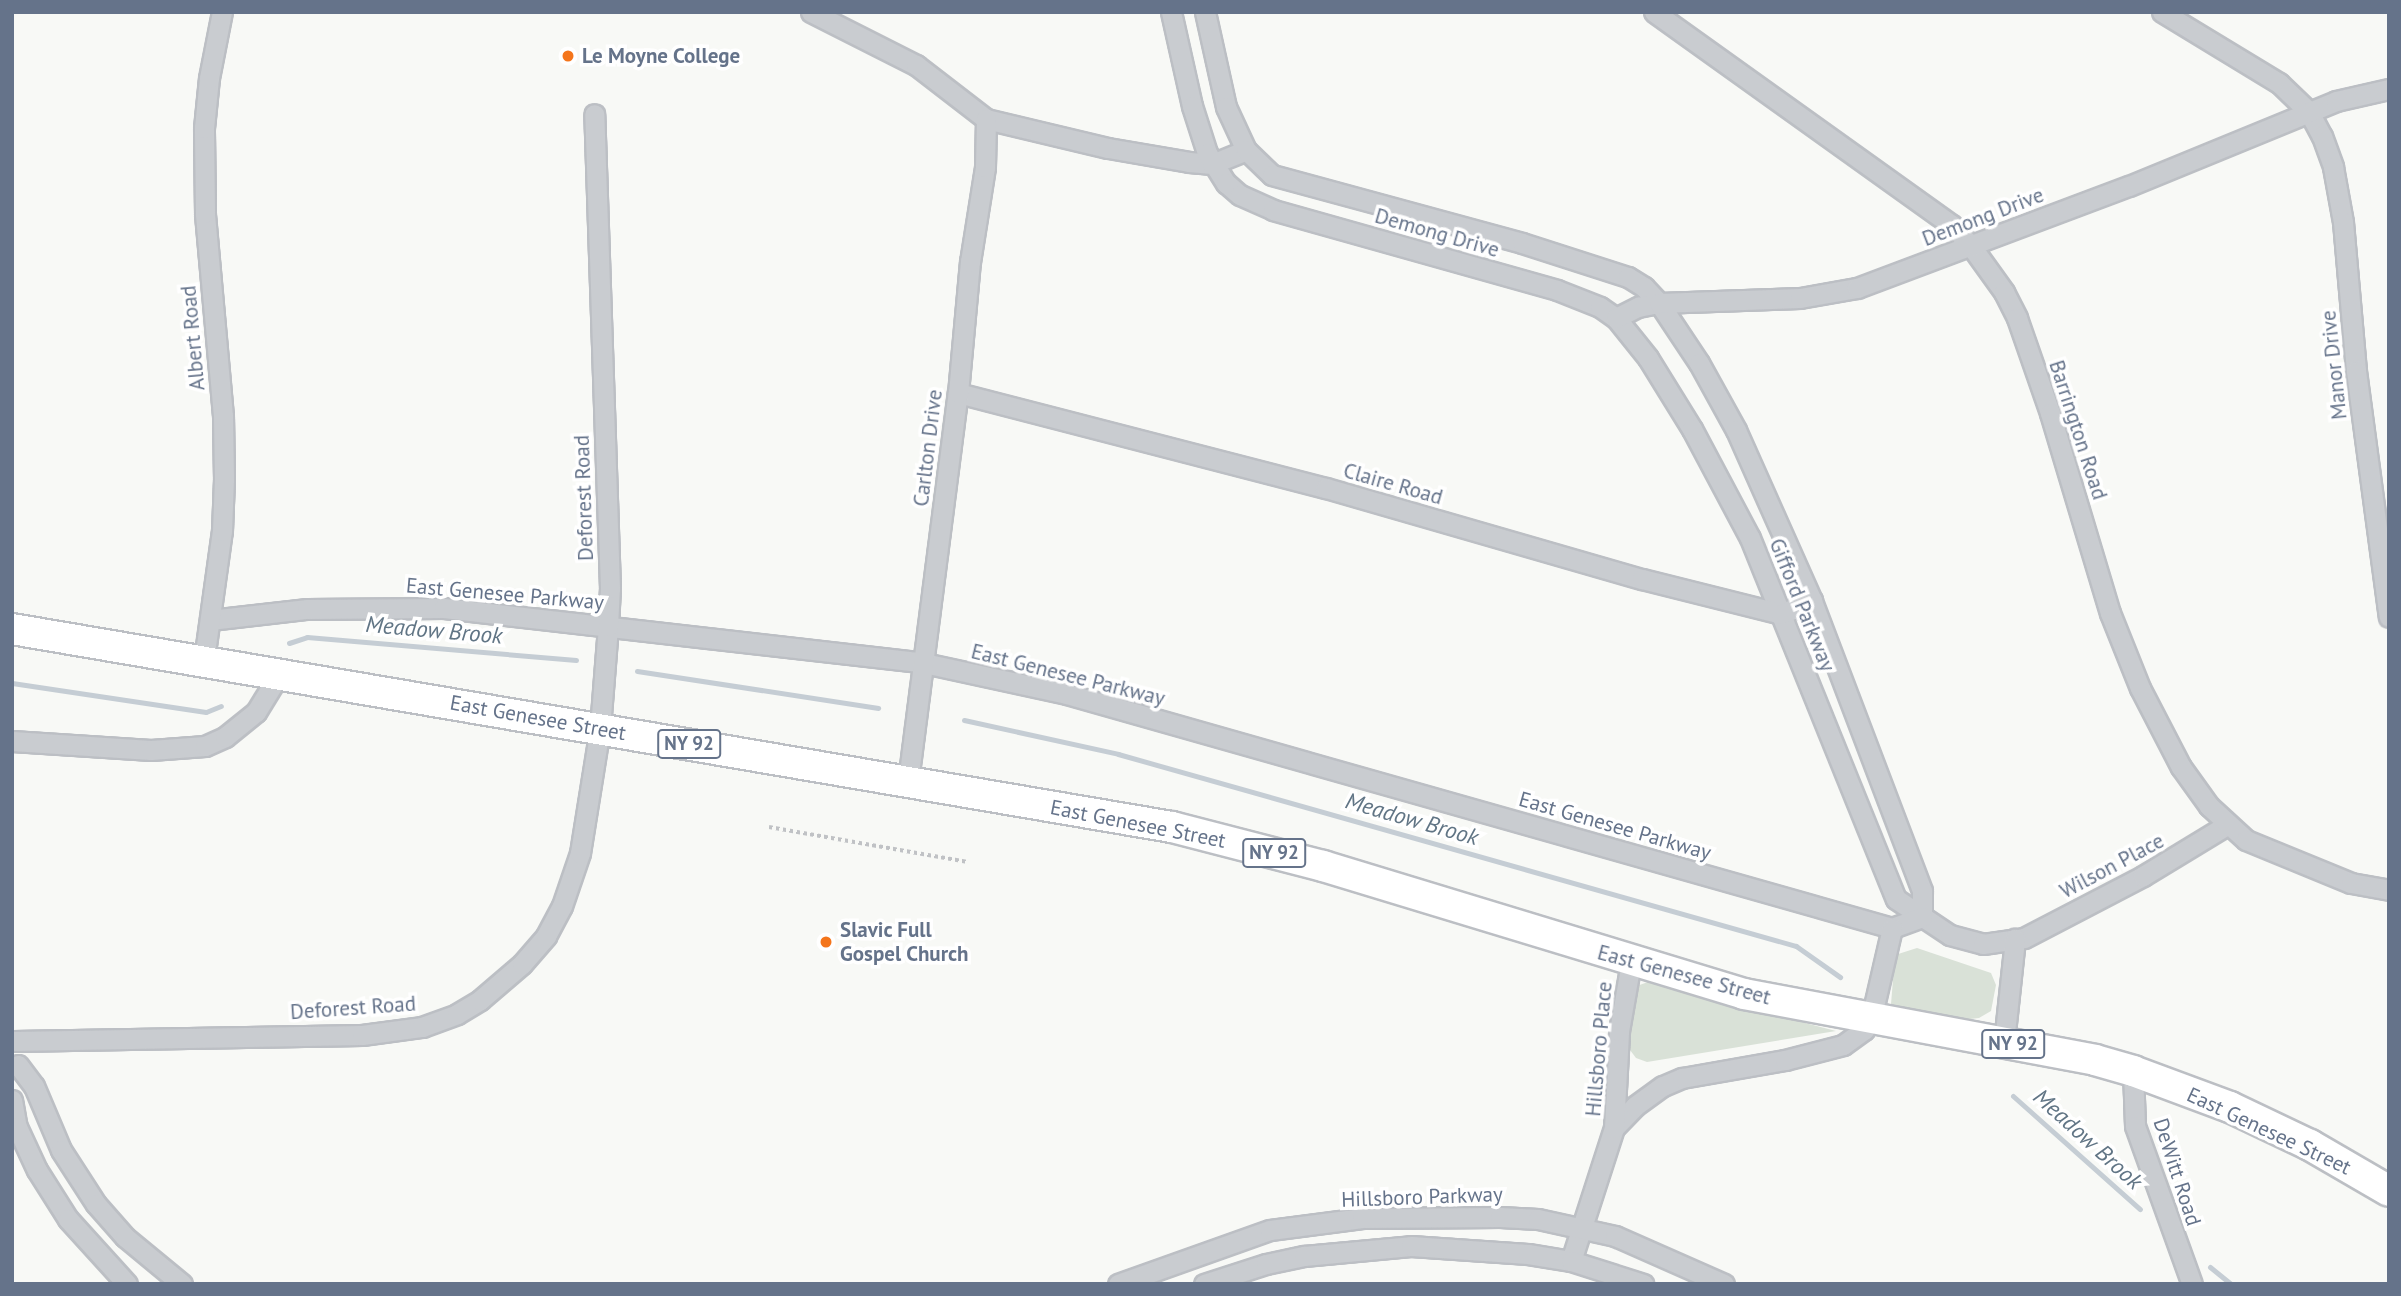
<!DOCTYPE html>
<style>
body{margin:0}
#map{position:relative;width:2401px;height:1296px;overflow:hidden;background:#f8f9f6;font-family:"PT Sans",sans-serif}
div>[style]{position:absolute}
.green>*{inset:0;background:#d9e1d7}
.stream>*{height:5px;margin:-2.5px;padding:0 2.5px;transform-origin:2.5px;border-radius:2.5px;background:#c5cdd4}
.path>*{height:3.5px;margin-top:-1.75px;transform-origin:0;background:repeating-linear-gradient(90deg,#c0c2c5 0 3.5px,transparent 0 7px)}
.roads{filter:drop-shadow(2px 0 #bcbfc4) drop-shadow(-2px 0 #bcbfc4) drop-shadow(0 2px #bcbfc4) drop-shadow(0 -2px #bcbfc4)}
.minor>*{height:19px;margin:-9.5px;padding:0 9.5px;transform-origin:9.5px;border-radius:9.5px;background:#c9ccd0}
.primary>*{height:30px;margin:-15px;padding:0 15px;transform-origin:15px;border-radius:15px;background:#fff}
.dots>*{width:19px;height:19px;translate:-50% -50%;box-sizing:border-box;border:4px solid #fff;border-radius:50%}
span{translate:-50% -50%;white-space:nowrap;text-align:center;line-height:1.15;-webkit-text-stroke:7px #fff;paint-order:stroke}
.shield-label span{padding:2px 5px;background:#fff;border:2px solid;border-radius:5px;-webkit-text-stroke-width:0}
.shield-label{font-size:19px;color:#65738a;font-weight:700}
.poi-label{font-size:21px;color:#65738a;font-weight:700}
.left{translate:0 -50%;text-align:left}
.street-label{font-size:21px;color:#65738a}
.water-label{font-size:23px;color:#617585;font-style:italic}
.frame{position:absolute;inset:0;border:14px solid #65738a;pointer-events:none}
</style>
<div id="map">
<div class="green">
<div style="clip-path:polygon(1917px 948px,1991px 973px,1996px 985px,1991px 1011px,1979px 1018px,1970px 1019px,1893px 1008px,1891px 1004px,1895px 955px)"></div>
<div style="clip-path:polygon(1648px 982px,1836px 1031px,1647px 1062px,1636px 1058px,1627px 1046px,1625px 1029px,1634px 987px)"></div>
</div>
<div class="stream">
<div style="left:289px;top:643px;width:19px;rotate:-18deg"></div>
<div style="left:307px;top:637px;width:270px;rotate:4.9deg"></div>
<div style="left:637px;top:671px;width:244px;rotate:8.7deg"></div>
<div style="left:12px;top:683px;width:196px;rotate:8.5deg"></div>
<div style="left:206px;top:712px;width:16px;rotate:-22deg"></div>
<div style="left:964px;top:720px;width:158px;rotate:12.4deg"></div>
<div style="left:1118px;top:754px;width:705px;rotate:15.81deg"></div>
<div style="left:1796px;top:946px;width:54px;rotate:35.2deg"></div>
<div style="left:2013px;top:1096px;width:170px;rotate:41.7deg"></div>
<div style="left:2210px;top:1267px;width:27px;rotate:39deg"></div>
</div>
<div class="path">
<div style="left:769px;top:827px;width:202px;rotate:10deg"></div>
</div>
<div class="roads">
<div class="minor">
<div style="left:811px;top:12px;width:118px;rotate:26.8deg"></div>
<div style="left:916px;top:65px;width:88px;rotate:37.6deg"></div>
<div style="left:986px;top:119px;width:125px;rotate:13.4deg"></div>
<div style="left:1108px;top:148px;width:82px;rotate:9.8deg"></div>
<div style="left:1189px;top:162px;width:23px;rotate:5deg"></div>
<div style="left:1212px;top:164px;width:37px;rotate:-22deg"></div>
<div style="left:1171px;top:12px;width:96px;rotate:77.4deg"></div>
<div style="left:1192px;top:106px;width:49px;rotate:72.3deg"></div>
<div style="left:1207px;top:153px;width:36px;rotate:58deg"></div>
<div style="left:1226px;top:183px;width:18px;rotate:41deg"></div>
<div style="left:1240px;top:195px;width:36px;rotate:24deg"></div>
<div style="left:1273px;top:210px;width:295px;rotate:15.7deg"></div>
<div style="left:1557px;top:290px;width:46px;rotate:21.6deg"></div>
<div style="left:1600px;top:307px;width:19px;rotate:35deg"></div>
<div style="left:1616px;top:318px;width:51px;rotate:51.3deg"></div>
<div style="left:1648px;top:358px;width:84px;rotate:58.2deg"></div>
<div style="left:1692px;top:429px;width:123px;rotate:62deg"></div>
<div style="left:1750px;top:538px;width:389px;rotate:68deg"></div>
<div style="left:1896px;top:899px;width:65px;rotate:33.7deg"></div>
<div style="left:1950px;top:935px;width:34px;rotate:15deg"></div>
<div style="left:1983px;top:944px;width:41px;rotate:-8.3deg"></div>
<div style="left:2024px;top:938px;width:134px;rotate:-27.5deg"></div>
<div style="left:2143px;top:876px;width:98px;rotate:-31.3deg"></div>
<div style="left:1205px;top:12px;width:97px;rotate:77.5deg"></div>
<div style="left:1226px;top:107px;width:47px;rotate:65.1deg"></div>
<div style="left:1246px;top:150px;width:36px;rotate:44deg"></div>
<div style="left:1272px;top:175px;width:259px;rotate:15.2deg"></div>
<div style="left:1522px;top:243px;width:111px;rotate:17.8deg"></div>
<div style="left:1628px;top:277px;width:19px;rotate:32deg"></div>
<div style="left:1644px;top:287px;width:22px;rotate:47deg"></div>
<div style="left:1659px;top:303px;width:72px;rotate:56.3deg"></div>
<div style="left:1699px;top:363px;width:77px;rotate:61.1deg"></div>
<div style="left:1736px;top:430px;width:187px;rotate:66deg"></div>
<div style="left:1812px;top:601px;width:310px;rotate:69.2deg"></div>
<div style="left:1922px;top:891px;width:26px;rotate:90deg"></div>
<div style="left:1654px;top:12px;width:366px;rotate:35.6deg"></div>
<div style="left:1952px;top:225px;width:28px;rotate:48deg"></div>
<div style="left:1971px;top:246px;width:57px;rotate:54.3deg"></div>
<div style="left:2004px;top:292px;width:29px;rotate:63deg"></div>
<div style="left:2017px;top:318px;width:101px;rotate:70.8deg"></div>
<div style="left:2050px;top:413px;width:209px;rotate:73.3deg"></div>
<div style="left:2110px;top:613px;width:81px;rotate:68.2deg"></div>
<div style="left:2140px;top:688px;width:89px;rotate:62.6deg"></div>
<div style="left:2181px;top:767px;width:48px;rotate:54.3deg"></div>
<div style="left:2209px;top:806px;width:50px;rotate:42.6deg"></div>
<div style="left:2246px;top:840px;width:113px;rotate:22.3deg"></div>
<div style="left:2351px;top:883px;width:39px;rotate:10deg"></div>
<div style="left:2162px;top:12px;width:137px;rotate:31.3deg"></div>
<div style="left:2279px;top:83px;width:42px;rotate:44deg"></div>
<div style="left:2309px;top:112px;width:27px;rotate:62deg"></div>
<div style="left:2322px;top:136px;width:33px;rotate:70deg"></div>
<div style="left:2333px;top:167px;width:56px;rotate:79.7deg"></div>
<div style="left:2343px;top:222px;width:150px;rotate:85deg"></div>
<div style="left:2356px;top:371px;width:248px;rotate:82.4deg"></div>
<div style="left:1616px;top:318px;width:25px;rotate:-27deg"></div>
<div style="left:1638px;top:307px;width:21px;rotate:-11deg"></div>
<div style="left:1659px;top:303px;width:141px;rotate:-2deg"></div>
<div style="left:1800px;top:298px;width:58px;rotate:-10deg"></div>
<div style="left:1857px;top:288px;width:290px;rotate:-20.6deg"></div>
<div style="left:2129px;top:186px;width:224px;rotate:-22.3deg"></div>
<div style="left:2336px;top:101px;width:54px;rotate:-12.8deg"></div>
<div style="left:958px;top:393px;width:380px;rotate:14.5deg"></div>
<div style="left:1326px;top:488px;width:329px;rotate:16.1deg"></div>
<div style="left:1642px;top:579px;width:143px;rotate:14.1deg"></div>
<div style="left:1781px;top:614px;width:34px;rotate:-23deg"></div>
<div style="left:210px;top:620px;width:98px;rotate:-6.5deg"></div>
<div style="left:307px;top:609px;width:137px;rotate:-0.4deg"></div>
<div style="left:444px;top:608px;width:483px;rotate:6.5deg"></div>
<div style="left:924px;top:663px;width:146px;rotate:12.2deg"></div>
<div style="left:1067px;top:694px;width:858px;rotate:15.84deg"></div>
<div style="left:1892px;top:928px;width:32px;rotate:-20deg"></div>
<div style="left:204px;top:660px;width:130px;rotate:-82.1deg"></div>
<div style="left:222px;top:531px;width:52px;rotate:-87.8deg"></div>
<div style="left:224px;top:479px;width:63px;rotate:-90.9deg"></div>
<div style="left:223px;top:416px;width:204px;rotate:-95.1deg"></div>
<div style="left:205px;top:213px;width:85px;rotate:-90.7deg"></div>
<div style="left:204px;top:128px;width:50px;rotate:-84.3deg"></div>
<div style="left:209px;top:78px;width:67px;rotate:-78.9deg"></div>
<div style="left:12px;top:741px;width:139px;rotate:3.7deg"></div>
<div style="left:151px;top:750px;width:54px;rotate:-4.2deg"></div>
<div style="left:205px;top:746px;width:22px;rotate:-24deg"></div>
<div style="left:225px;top:737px;width:40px;rotate:-39deg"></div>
<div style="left:256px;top:712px;width:46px;rotate:-58.4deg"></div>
<div style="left:908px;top:781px;width:391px;rotate:-82.7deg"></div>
<div style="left:958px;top:393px;width:132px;rotate:-84.8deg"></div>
<div style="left:970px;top:262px;width:96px;rotate:-81deg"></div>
<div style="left:985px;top:167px;width:48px;rotate:-88.8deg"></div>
<div style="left:14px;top:1041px;width:348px;rotate:-1deg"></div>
<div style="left:362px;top:1035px;width:61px;rotate:-7.6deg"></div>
<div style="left:422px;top:1027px;width:37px;rotate:-20deg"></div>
<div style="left:457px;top:1014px;width:27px;rotate:-31deg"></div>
<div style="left:480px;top:1000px;width:55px;rotate:-40.6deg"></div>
<div style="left:522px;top:964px;width:37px;rotate:-49deg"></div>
<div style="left:546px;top:936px;width:34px;rotate:-62deg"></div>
<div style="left:562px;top:906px;width:56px;rotate:-71.2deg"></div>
<div style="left:580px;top:853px;width:127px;rotate:-80.9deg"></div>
<div style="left:600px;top:728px;width:102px;rotate:-85.5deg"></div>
<div style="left:608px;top:626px;width:38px;rotate:-87deg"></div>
<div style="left:610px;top:588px;width:474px;rotate:-91.9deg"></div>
<div style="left:2004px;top:1042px;width:104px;rotate:-83.9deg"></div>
<div style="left:18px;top:1065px;width:26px;rotate:53deg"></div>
<div style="left:34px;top:1086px;width:69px;rotate:67.1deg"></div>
<div style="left:61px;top:1150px;width:64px;rotate:57.1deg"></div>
<div style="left:96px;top:1204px;width:44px;rotate:48.7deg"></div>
<div style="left:125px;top:1237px;width:74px;rotate:39.5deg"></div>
<div style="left:2133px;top:1071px;width:55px;rotate:87.9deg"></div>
<div style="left:2135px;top:1126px;width:168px;rotate:70.2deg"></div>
<div style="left:12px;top:1100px;width:27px;rotate:80deg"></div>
<div style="left:17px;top:1127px;width:47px;rotate:65.1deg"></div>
<div style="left:37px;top:1170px;width:58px;rotate:57.7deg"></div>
<div style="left:68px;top:1219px;width:88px;rotate:47.8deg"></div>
<div style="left:1614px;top:1128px;width:30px;rotate:-46deg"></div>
<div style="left:1635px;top:1106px;width:34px;rotate:-36deg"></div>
<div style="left:1663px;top:1086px;width:21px;rotate:-23deg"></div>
<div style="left:1682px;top:1078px;width:105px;rotate:-9.9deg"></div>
<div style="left:1785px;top:1060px;width:60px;rotate:-14.5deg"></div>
<div style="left:1843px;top:1045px;width:26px;rotate:-36deg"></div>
<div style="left:1864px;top:1030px;width:13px;rotate:-58deg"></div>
<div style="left:1871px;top:1019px;width:93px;rotate:-77deg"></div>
<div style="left:1571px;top:1261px;width:140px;rotate:-72.1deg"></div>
<div style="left:1614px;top:1128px;width:97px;rotate:-87deg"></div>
<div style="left:1619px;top:1031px;width:70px;rotate:-80.1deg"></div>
<div style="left:1118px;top:1284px;width:161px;rotate:-19.6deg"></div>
<div style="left:1270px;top:1230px;width:93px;rotate:-7.4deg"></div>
<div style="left:1362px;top:1218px;width:138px;rotate:-0.4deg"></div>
<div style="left:1500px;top:1217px;width:38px;rotate:3deg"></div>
<div style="left:1538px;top:1219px;width:79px;rotate:12.4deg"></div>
<div style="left:1615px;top:1236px;width:119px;rotate:23.8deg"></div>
<div style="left:1204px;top:1284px;width:65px;rotate:-17.9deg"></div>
<div style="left:1266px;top:1264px;width:39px;rotate:-12deg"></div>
<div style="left:1304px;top:1256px;width:107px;rotate:-5.3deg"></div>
<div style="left:1411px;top:1246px;width:117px;rotate:3.9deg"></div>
<div style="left:1528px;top:1254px;width:44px;rotate:9.2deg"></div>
<div style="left:1571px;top:1261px;width:76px;rotate:17.7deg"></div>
</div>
<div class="primary">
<div style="left:12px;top:629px;width:1177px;rotate:9.69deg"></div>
<div style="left:1172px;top:827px;width:156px;rotate:14.5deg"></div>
<div style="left:1323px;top:866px;width:440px;rotate:16.9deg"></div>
<div style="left:1744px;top:994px;width:357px;rotate:10.6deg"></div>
<div style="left:2095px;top:1060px;width:40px;rotate:16deg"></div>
<div style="left:2133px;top:1071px;width:103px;rotate:20.4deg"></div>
<div style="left:2230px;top:1107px;width:89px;rotate:25.4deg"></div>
<div style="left:2310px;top:1145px;width:91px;rotate:30.2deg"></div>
</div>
</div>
<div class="dots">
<div style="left:568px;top:56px;background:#f4751b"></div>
<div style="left:826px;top:942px;background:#f4751b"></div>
</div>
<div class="shield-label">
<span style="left:689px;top:744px">NY 92</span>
<span style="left:1274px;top:853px">NY 92</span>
<span style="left:2013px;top:1044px">NY 92</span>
</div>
<div class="poi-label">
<span class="left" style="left:582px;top:56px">Le Moyne College</span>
<span class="left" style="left:840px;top:942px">Slavic Full<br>Gospel Church</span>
</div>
<div class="street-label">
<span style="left:1983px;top:217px;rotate:-21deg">Demong Drive</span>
<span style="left:1437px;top:233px;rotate:16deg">Demong Drive</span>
<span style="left:193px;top:338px;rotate:-95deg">Albert Road</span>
<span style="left:2334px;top:365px;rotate:-96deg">Manor Drive</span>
<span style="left:2078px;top:430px;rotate:72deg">Barrington Road</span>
<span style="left:928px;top:448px;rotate:-83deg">Carlton Drive</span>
<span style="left:1393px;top:484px;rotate:16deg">Claire Road</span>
<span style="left:584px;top:498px;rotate:-92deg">Deforest Road</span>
<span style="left:505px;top:594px;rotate:5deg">East Genesee Parkway</span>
<span style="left:1802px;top:605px;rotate:68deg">Gifford Parkway</span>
<span style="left:1068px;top:675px;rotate:14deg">East Genesee Parkway</span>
<span style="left:538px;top:718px;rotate:10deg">East Genesee Street</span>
<span style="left:1138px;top:824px;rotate:11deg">East Genesee Street</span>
<span style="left:1615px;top:826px;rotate:16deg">East Genesee Parkway</span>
<span style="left:2112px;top:866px;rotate:-28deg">Wilson Place</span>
<span style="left:1684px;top:975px;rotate:15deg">East Genesee Street</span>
<span style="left:353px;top:1008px;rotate:-4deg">Deforest Road</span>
<span style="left:1599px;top:1049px;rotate:-85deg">Hillsboro Place</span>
<span style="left:2269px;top:1131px;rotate:25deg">East Genesee Street</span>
<span style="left:2177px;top:1172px;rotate:72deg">DeWitt Road</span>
<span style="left:1422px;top:1197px;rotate:-2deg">Hillsboro Parkway</span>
</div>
<div class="water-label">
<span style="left:434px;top:630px;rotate:5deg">Meadow Brook</span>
<span style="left:1412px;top:819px;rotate:16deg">Meadow Brook</span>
<span style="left:2088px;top:1139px;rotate:42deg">Meadow Brook</span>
</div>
<div class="frame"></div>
</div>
